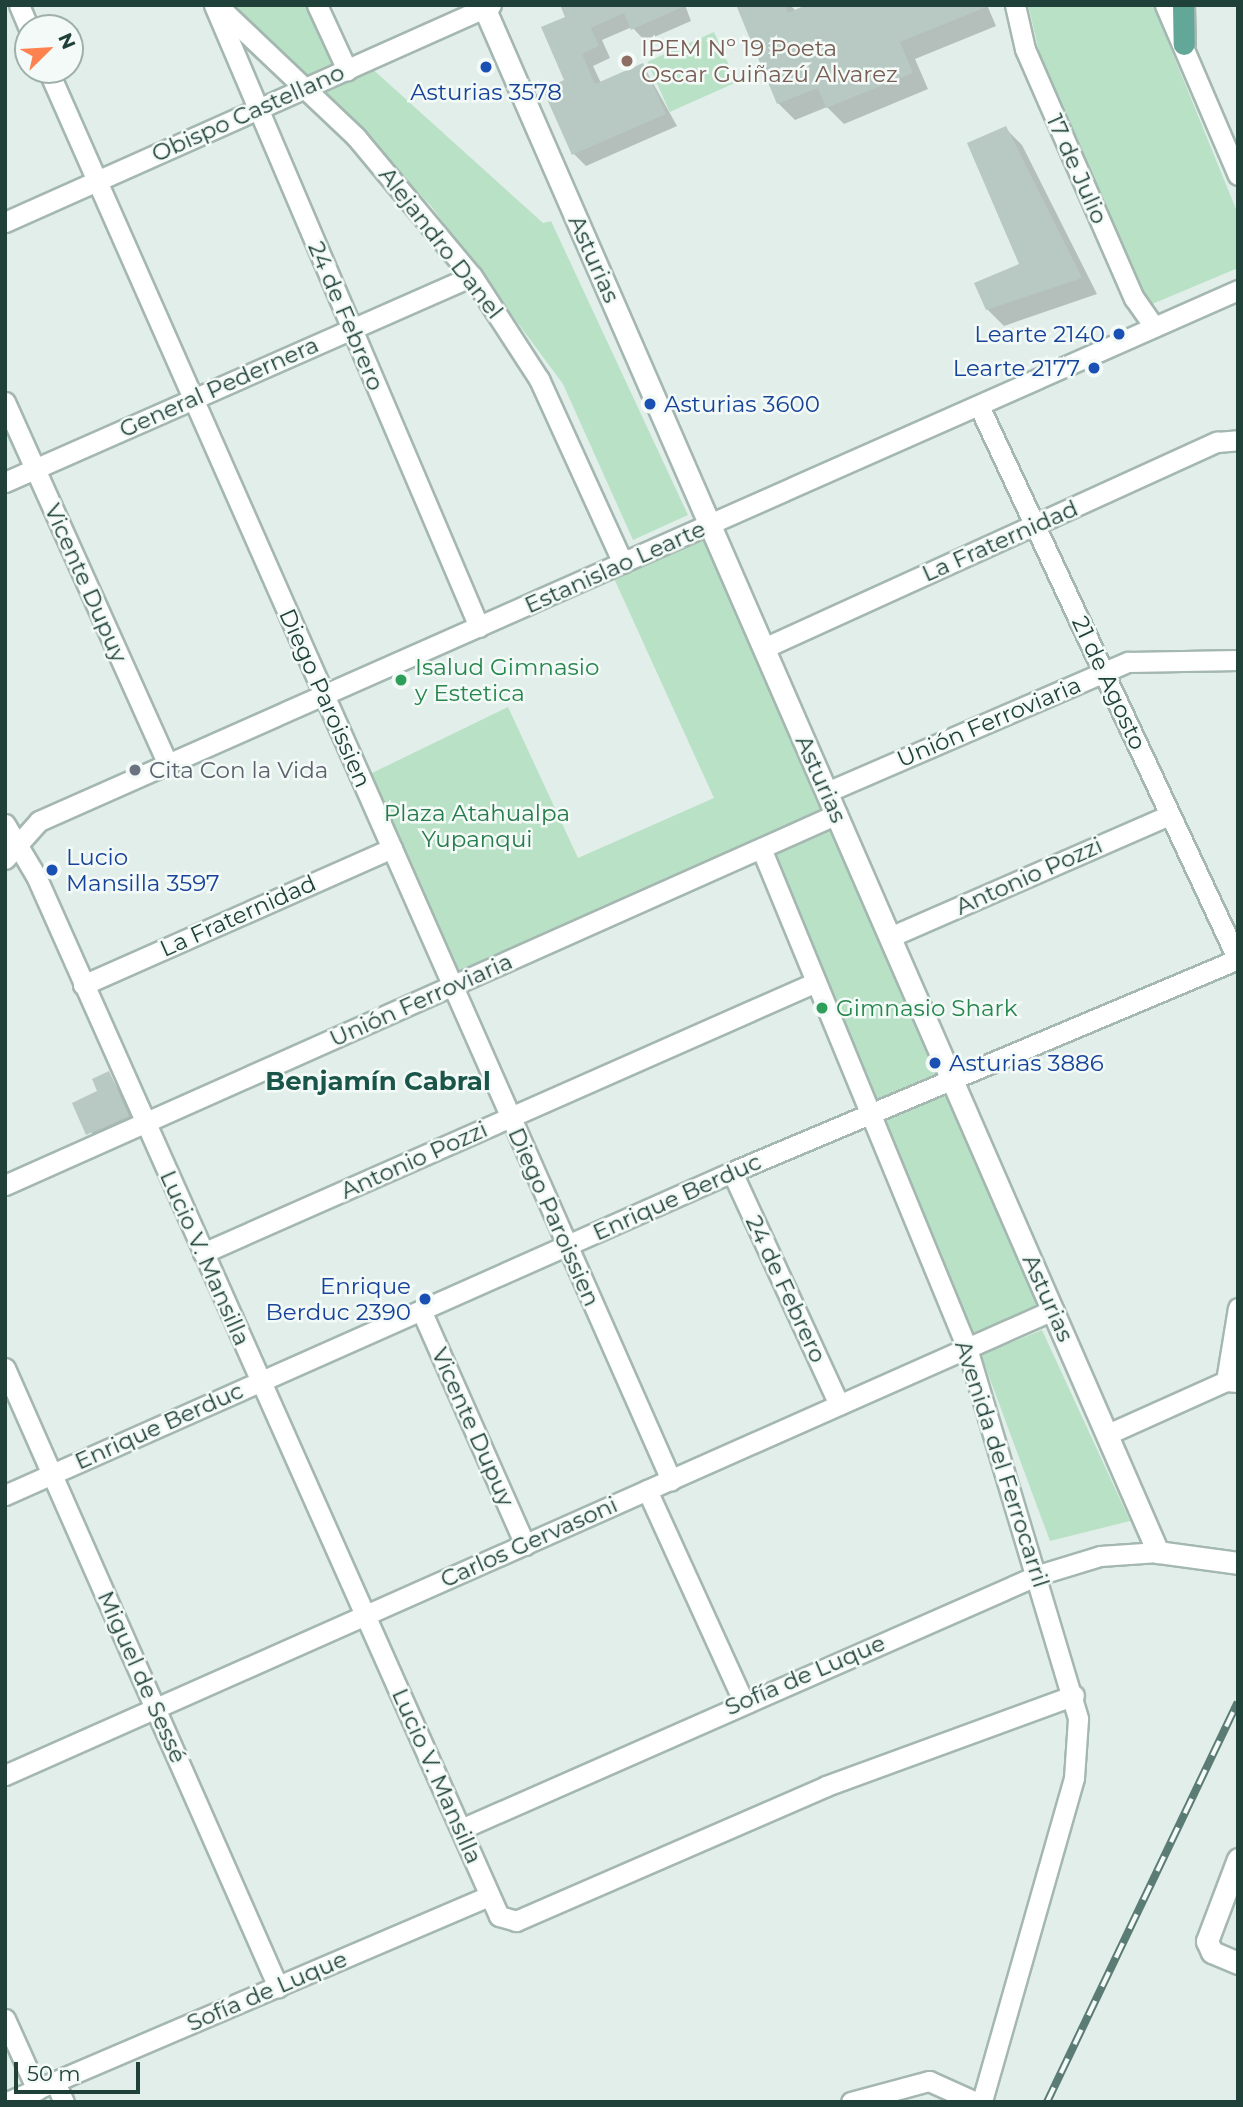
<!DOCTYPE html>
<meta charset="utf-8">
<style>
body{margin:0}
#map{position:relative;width:1243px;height:2107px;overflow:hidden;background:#e2eee9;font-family:Montserrat,sans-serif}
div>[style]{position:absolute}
.green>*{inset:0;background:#b9e1c5;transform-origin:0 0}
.shadow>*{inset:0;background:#0003}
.building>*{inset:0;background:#b7c9c2}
.roads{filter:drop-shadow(2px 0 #a4b7b1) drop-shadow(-2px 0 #a4b7b1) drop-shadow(0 2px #a4b7b1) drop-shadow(0 -2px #a4b7b1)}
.minor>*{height:19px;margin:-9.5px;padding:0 9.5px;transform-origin:9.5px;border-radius:9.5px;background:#fff}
.tertiary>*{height:21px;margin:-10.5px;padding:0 10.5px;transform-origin:10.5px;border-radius:10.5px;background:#fff}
.primary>*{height:21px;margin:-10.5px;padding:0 10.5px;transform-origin:10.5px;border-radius:10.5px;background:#63a798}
.rail>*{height:8px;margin-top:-4px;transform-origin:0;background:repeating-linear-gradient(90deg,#f3faf7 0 16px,#5b7c74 0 32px);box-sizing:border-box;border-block:2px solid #5b7c74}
.dots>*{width:19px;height:19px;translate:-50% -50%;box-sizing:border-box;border:4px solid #f3faf7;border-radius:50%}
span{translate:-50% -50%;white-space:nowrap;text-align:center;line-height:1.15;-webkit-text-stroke:5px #f3faf7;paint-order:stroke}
.education-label{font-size:23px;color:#785e54}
.left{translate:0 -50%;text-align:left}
.transit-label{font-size:23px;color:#164399}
.right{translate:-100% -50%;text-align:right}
.street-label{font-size:23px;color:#204139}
.leisure-label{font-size:23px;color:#27864d}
.worship-label{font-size:23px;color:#5b616d}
.park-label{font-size:23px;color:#277b4b}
.quarter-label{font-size:26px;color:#1a5549;font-weight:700}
.frame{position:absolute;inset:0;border:7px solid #204139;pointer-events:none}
.north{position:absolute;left:14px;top:14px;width:70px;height:70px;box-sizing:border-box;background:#f3faf7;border:2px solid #9fb0ab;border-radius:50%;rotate:66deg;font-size:19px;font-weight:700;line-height:28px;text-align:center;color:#204139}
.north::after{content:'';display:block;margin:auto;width:24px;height:32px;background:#fe8250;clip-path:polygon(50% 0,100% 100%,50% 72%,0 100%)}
.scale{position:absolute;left:14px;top:2062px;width:126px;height:32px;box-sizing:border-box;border:4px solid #204139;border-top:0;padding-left:9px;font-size:21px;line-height:24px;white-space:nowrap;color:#204139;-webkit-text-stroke:5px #f3faf7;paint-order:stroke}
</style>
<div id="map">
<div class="green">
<div style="clip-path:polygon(230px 5px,311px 5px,343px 76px,368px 65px,543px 223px,551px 221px,688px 515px,633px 540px,563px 384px,431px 206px,283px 51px)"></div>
<div style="clip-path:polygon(1028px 5px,1153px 5px,1238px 214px,1238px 268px,1145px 307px,1044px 72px)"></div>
<div style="left:714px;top:32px;width:55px;height:73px;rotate:66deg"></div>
<div style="clip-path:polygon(709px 530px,832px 813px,462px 977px,368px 775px,508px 707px,578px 858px,714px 798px,612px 574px)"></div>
<div style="left:834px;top:821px;width:274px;height:74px;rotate:67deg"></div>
<div style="left:950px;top:1088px;width:239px;height:78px;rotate:67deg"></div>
<div style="clip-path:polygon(1042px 1330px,1130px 1521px,1050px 1541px,981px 1355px)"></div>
</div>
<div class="shadow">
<div style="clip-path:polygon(685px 5px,691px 21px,645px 41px,632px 27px,602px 40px,610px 58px,593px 66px,601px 83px,643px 65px,677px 126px,586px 166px,574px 154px,567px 18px)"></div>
<div style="clip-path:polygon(738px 5px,790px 5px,796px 11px,811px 5px,987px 5px,996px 26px,915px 59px,928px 89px,844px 124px,827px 107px,795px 120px,778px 103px)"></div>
<div style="clip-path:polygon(1005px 128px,1022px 145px,1097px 294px,1004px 326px,987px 309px,1021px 264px)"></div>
<div style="clip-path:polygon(109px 1073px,140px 1128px,100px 1146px,74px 1104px,100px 1092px)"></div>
</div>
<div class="building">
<div style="clip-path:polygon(560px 5px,687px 5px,631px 30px,624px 13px,591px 28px,599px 46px,582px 54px,595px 84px,643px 63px,666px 114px,572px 155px,543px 90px,564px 80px,541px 27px,565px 17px)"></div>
<div style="clip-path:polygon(736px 5px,785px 5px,788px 13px,806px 5px,989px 6px,900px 42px,913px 73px,826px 108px,818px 88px,777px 104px)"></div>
<div style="clip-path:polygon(1006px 126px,1082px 278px,986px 310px,974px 283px,1019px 264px,967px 143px)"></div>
<div style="clip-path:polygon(109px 1071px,129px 1116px,86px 1135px,72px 1103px,97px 1091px,92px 1079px)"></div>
</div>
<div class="roads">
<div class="minor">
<div style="left:19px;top:5px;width:25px;rotate:67deg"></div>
<div style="left:214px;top:5px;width:676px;rotate:66.92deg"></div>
<div style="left:217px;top:5px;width:192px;rotate:43.5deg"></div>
<div style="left:356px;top:137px;width:181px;rotate:50.2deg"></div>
<div style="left:472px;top:276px;width:123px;rotate:57deg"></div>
<div style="left:539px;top:379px;width:202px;rotate:65.5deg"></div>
<div style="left:317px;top:5px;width:72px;rotate:65.2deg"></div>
<div style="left:1015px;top:5px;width:45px;rotate:77.2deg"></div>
<div style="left:1025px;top:49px;width:272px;rotate:66.4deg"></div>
<div style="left:1134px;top:298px;width:35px;rotate:55deg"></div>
<div style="left:1165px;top:5px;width:185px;rotate:66.8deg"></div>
<div style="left:48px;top:70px;width:1542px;rotate:66.16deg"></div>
<div style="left:5px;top:222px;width:532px;rotate:-24.06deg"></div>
<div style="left:5px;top:402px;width:398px;rotate:65.8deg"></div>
<div style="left:979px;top:406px;width:612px;rotate:64.94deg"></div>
<div style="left:5px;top:482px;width:510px;rotate:-23.8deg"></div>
<div style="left:764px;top:648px;width:498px;rotate:-24.5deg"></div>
<div style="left:1217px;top:442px;width:21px;rotate:-5deg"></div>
<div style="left:827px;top:792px;width:328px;rotate:-23.4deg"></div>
<div style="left:1128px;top:662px;width:110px;rotate:-1deg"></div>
<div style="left:5px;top:824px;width:61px;rotate:59.2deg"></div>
<div style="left:36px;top:876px;width:1138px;rotate:66deg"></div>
<div style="left:499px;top:1916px;width:18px;rotate:16deg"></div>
<div style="left:516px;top:1921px;width:338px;rotate:-23.5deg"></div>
<div style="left:826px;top:1786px;width:264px;rotate:-20.1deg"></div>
<div style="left:761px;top:848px;width:541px;rotate:67.61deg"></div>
<div style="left:967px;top:1348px;width:387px;rotate:73.3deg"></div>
<div style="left:1078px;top:1719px;width:59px;rotate:93.9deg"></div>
<div style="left:1074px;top:1778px;width:337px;rotate:105.9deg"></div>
<div style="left:5px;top:859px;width:51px;rotate:-48.2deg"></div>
<div style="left:39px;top:821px;width:1311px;rotate:-23.89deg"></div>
<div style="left:890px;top:937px;width:305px;rotate:-23.6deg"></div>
<div style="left:83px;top:985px;width:338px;rotate:-23.9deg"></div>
<div style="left:732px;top:1172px;width:256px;rotate:65.3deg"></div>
<div style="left:5px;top:1185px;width:911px;rotate:-24.03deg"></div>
<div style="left:203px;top:1253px;width:670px;rotate:-23.85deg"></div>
<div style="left:421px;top:1310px;width:257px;rotate:66.1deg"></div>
<div style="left:5px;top:1368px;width:677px;rotate:66.2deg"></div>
<div style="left:1226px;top:1381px;width:74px;rotate:-80.7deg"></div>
<div style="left:1108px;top:1434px;width:129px;rotate:-24.2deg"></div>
<div style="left:1226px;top:1381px;width:12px;rotate:5deg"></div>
<div style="left:647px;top:1490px;width:232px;rotate:65.5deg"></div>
<div style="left:5px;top:1495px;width:796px;rotate:-23.96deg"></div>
<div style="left:732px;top:1172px;width:549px;rotate:-22.83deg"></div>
<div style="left:5px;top:1775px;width:1147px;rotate:-23.93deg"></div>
<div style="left:461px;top:1829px;width:630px;rotate:-23.76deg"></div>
<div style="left:1038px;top:1575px;width:65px;rotate:-17deg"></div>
<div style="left:1100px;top:1556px;width:58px;rotate:-3.9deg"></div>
<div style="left:5px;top:2019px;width:78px;rotate:65.7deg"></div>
<div style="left:55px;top:2082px;width:22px;rotate:66deg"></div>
<div style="left:7px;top:2102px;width:524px;rotate:-23.14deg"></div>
<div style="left:851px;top:2102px;width:81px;rotate:-15.1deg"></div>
<div style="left:929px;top:2081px;width:51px;rotate:24.1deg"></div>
</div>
<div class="tertiary">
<div style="left:483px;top:5px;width:1688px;rotate:66.43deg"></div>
<div style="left:1158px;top:1552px;width:81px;rotate:7.8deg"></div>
<div style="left:1238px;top:1859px;width:88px;rotate:110.7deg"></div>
<div style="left:1207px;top:1941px;width:12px;rotate:66deg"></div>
<div style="left:1212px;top:1952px;width:28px;rotate:23deg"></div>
</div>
<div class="primary">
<div style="left:1183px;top:5px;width:39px;rotate:89deg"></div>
</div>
</div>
<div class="rail">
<div style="left:1047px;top:2102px;width:443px;rotate:-64.5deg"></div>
</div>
<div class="dots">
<div style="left:627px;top:61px;background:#8d6e63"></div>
<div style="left:486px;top:67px;background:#1a4fb4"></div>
<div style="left:1119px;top:334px;background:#1a4fb4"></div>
<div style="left:1094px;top:368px;background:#1a4fb4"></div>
<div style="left:650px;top:404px;background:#1a4fb4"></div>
<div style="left:401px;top:680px;background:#2e9e5b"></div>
<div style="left:135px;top:770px;background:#6b7280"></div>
<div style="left:52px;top:870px;background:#1a4fb4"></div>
<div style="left:822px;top:1008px;background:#2e9e5b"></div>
<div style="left:935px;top:1063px;background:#1a4fb4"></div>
<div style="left:425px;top:1299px;background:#1a4fb4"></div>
</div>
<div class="education-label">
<span class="left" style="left:641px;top:61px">IPEM Nº 19 Poeta<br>Oscar Guiñazú Alvarez</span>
</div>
<div class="transit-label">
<span style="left:486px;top:92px">Asturias 3578</span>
<span class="right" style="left:1105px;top:334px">Learte 2140</span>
<span class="right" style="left:1080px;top:368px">Learte 2177</span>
<span class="left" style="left:664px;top:404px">Asturias 3600</span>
<span class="left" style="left:66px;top:870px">Lucio<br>Mansilla 3597</span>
<span class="left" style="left:949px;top:1063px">Asturias 3886</span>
<span class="right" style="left:411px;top:1299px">Enrique<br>Berduc 2390</span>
</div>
<div class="street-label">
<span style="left:248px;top:113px;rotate:-24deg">Obispo Castellano</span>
<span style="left:1077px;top:169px;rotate:66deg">17 de Julio</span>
<span style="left:441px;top:243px;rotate:52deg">Alejandro Danel</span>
<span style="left:594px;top:259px;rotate:66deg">Asturias</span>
<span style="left:346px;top:316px;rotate:67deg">24 de Febrero</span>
<span style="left:219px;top:387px;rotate:-24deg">General Pedernera</span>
<span style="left:1000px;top:541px;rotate:-24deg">La Fraternidad</span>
<span style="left:615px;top:567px;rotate:-24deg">Estanislao Learte</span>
<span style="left:86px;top:583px;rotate:66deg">Vicente Dupuy</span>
<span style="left:1109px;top:683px;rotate:65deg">21 de Agosto</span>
<span style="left:325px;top:698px;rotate:66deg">Diego Paroissien</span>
<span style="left:989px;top:722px;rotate:-23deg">Unión Ferroviaria</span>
<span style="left:821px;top:779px;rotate:66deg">Asturias</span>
<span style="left:1029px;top:876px;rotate:-24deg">Antonio Pozzi</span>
<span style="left:238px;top:916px;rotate:-24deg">La Fraternidad</span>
<span style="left:421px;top:1000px;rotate:-24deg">Unión Ferroviaria</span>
<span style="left:414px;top:1160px;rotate:-24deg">Antonio Pozzi</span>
<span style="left:677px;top:1197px;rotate:-24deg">Enrique Berduc</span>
<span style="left:554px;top:1217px;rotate:66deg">Diego Paroissien</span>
<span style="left:205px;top:1258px;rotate:66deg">Lucio V. Mansilla</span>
<span style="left:786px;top:1289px;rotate:65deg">24 de Febrero</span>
<span style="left:1048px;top:1298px;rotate:66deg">Asturias</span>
<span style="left:159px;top:1426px;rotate:-24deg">Enrique Berduc</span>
<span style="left:473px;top:1427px;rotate:66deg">Vicente Dupuy</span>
<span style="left:1002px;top:1464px;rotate:72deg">Avenida del Ferrocarril</span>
<span style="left:529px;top:1542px;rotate:-24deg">Carlos Gervasoni</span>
<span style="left:805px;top:1675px;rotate:-23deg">Sofía de Luque</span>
<span style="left:142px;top:1677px;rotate:66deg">Miguel de Sessé</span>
<span style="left:437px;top:1776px;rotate:66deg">Lucio V. Mansilla</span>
<span style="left:267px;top:1991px;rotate:-23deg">Sofía de Luque</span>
</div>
<div class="leisure-label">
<span class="left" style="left:415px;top:680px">Isalud Gimnasio<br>y Estetica</span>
<span class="left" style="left:836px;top:1008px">Gimnasio Shark</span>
</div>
<div class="worship-label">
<span class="left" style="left:149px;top:770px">Cita Con la Vida</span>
</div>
<div class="park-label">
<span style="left:477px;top:826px">Plaza Atahualpa<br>Yupanqui</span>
</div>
<div class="quarter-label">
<span style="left:378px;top:1082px">Benjamín Cabral</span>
</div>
<div class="frame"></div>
<div class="north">N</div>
<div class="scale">50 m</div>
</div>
